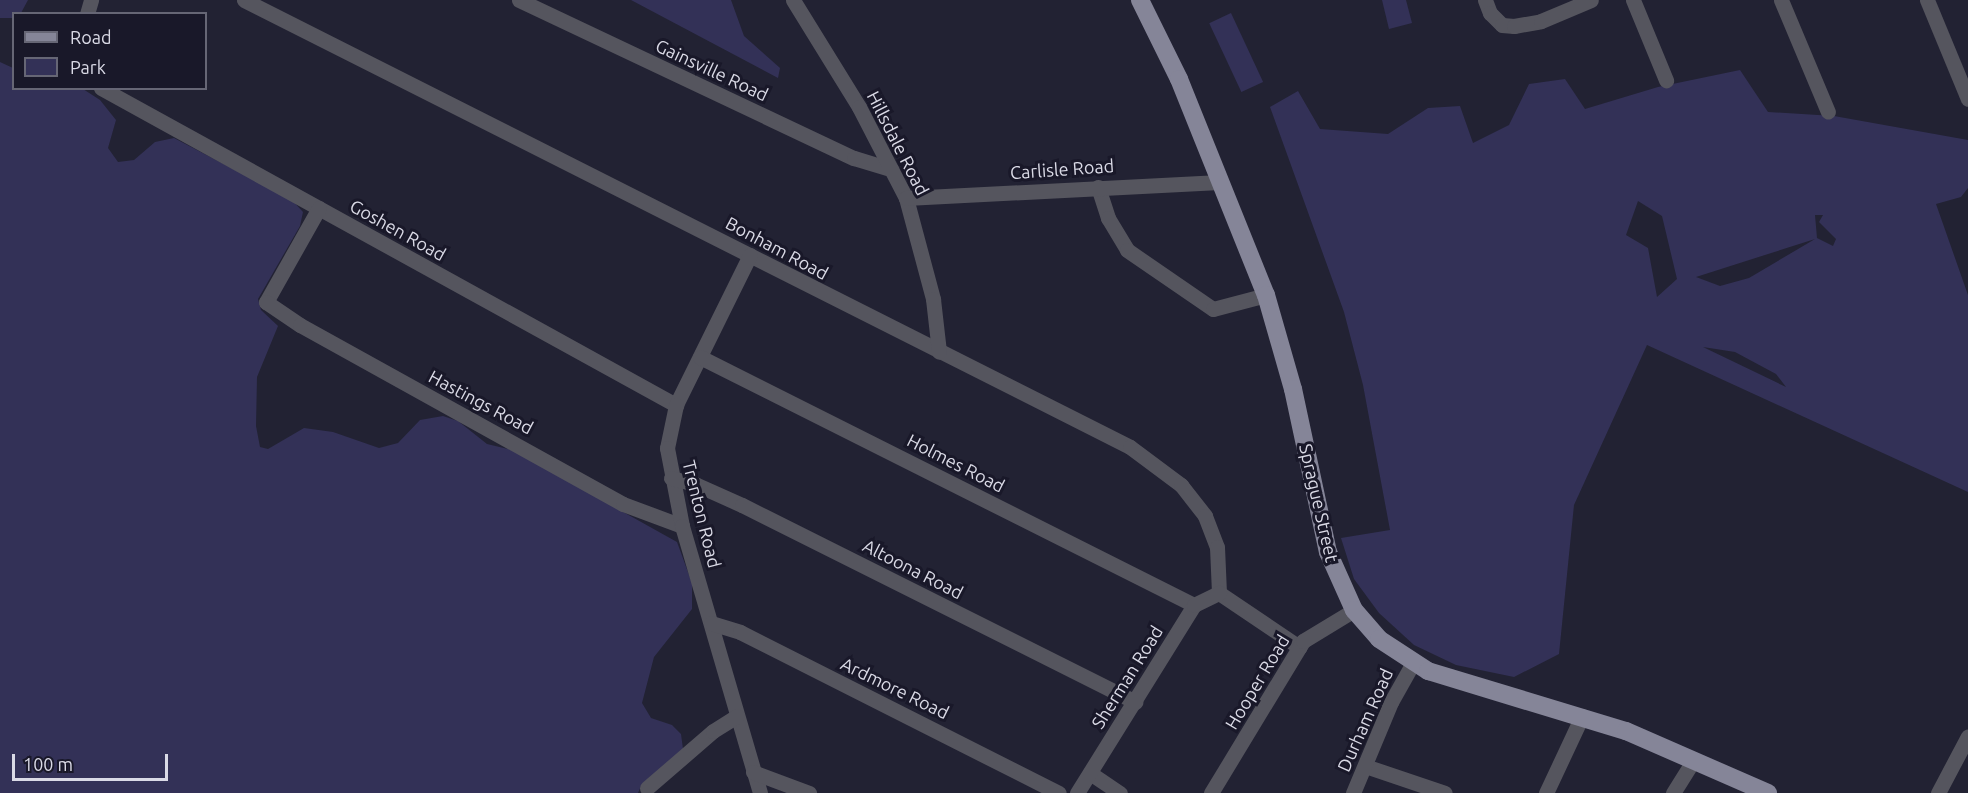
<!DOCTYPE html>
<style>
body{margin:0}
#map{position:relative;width:1968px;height:793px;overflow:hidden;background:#223;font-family:Ubuntu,sans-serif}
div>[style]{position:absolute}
.green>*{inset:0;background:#333157;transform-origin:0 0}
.minor>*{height:15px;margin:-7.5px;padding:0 7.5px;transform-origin:7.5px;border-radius:7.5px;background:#55555e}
.major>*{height:18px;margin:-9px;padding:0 9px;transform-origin:9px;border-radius:9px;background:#858598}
span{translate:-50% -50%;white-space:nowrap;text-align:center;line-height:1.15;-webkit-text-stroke:6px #191829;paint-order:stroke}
.street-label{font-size:18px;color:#dadae6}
.legend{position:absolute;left:12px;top:12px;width:195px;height:78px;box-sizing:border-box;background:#191829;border:2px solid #666675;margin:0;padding:8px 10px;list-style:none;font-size:18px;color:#dadae6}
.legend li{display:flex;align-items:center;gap:12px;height:30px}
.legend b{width:30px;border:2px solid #666675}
.scale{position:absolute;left:12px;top:754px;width:156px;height:27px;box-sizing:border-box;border:3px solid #dadae6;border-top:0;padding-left:8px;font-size:18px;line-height:21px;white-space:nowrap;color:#dadae6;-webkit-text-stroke:4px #191829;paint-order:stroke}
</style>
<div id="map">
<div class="green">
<div style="clip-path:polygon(0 0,28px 0,21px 13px,14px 14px,12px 18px,0 18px)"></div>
<div style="clip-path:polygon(631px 0,731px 0,744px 36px,780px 68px,778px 78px)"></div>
<div style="clip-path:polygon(1382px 0,1406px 0,1412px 23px,1389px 29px)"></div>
<div style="left:1231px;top:13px;width:76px;height:24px;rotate:65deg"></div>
<div style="clip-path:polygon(0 62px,13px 68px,14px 88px,83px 89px,100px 100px,116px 120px,108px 148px,118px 162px,134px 160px,155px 142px,174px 138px,292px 200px,303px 212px,300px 226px,258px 299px,261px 310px,278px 326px,257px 377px,256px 426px,260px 447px,268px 449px,304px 428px,333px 432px,379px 448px,398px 443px,420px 420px,443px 416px,458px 421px,487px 444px,512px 450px,677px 542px,692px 583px,692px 609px,654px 657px,642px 703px,651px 718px,672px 725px,681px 734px,683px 749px,642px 784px,638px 793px,0 793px)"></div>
<div style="clip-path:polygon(evenodd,1740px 70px,1768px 112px,1834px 116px,1968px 140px,1968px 188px,1961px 197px,1936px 204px,1968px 295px,1968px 492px,1647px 345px,1574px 505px,1559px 654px,1514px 677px,1456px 665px,1414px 645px,1379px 613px,1354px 579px,1341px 538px,1390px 530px,1363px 385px,1344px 312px,1270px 107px,1298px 91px,1320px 129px,1388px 134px,1428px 108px,1460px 106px,1473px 143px,1509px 125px,1529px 84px,1565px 79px,1585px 109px,1658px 87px,1740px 70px,1638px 201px,1662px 216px,1677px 279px,1657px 297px,1648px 248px,1626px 235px,1638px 201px,1740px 70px,1815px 215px,1823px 215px,1819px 222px,1836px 239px,1833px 246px,1817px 238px,1815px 215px,1740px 70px,1815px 239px,1749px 278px,1720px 286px,1696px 277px,1815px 239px,1740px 70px,1703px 347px,1735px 352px,1776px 374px,1786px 387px,1703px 347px)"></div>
</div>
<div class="minor">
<div style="left:244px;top:0;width:992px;rotate:26.77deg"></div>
<div style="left:1130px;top:447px;width:64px;rotate:36.7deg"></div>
<div style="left:1181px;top:485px;width:39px;rotate:52deg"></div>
<div style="left:1205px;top:516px;width:33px;rotate:69deg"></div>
<div style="left:1217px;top:547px;width:46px;rotate:87.5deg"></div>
<div style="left:519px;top:0;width:370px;rotate:25.3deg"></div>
<div style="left:854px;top:158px;width:39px;rotate:17deg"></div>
<div style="left:793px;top:0;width:126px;rotate:58.3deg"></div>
<div style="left:859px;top:107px;width:102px;rotate:62.7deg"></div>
<div style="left:906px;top:198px;width:105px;rotate:75deg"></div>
<div style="left:933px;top:299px;width:53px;rotate:83.5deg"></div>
<div style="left:1485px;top:0;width:14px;rotate:69deg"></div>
<div style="left:1490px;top:13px;width:17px;rotate:45deg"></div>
<div style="left:1502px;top:25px;width:12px;rotate:5deg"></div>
<div style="left:1514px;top:26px;width:27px;rotate:-10deg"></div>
<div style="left:1541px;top:21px;width:54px;rotate:-22.8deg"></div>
<div style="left:1633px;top:0;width:87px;rotate:67.6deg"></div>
<div style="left:1781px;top:0;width:121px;rotate:67.2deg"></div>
<div style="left:1927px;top:0;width:107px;rotate:67.5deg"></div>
<div style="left:87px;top:14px;width:15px;rotate:-74deg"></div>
<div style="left:101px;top:88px;width:657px;rotate:28.87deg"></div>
<div style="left:1098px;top:187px;width:33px;rotate:72deg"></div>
<div style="left:1108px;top:218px;width:37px;rotate:59deg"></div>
<div style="left:1127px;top:250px;width:104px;rotate:34.5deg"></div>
<div style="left:1213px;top:309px;width:55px;rotate:-14.8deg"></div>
<div style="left:906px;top:198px;width:314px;rotate:-2.9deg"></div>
<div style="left:319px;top:208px;width:108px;rotate:119.4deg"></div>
<div style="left:266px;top:302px;width:41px;rotate:34.1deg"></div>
<div style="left:300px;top:325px;width:369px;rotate:29deg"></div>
<div style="left:623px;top:504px;width:63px;rotate:20.4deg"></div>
<div style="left:750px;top:255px;width:167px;rotate:116.3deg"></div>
<div style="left:676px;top:405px;width:44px;rotate:101.8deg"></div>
<div style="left:667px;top:448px;width:79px;rotate:79.1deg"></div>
<div style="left:682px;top:526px;width:278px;rotate:73.7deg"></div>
<div style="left:700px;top:357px;width:553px;rotate:26.66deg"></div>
<div style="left:671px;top:478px;width:25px;rotate:14deg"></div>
<div style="left:695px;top:484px;width:51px;rotate:24.1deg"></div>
<div style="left:742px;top:505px;width:440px;rotate:26.6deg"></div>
<div style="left:1219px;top:593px;width:97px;rotate:34deg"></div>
<div style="left:711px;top:623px;width:30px;rotate:17deg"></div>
<div style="left:740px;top:632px;width:357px;rotate:26.8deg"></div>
<div style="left:1365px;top:766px;width:84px;rotate:18.6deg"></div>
<div style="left:753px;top:772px;width:60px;rotate:20.6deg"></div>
<div style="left:1090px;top:773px;width:36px;rotate:34deg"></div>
<div style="left:647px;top:788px;width:87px;rotate:-40.8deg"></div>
<div style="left:713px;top:731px;width:28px;rotate:-32deg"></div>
<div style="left:1077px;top:793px;width:221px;rotate:-58.1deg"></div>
<div style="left:1194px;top:605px;width:28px;rotate:-26deg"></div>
<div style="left:1211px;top:793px;width:178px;rotate:-58.8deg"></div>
<div style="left:1303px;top:641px;width:60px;rotate:-31.3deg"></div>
<div style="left:1353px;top:793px;width:99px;rotate:-67.3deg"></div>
<div style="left:1391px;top:702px;width:45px;rotate:-60.6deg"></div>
<div style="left:1546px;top:793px;width:85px;rotate:-64.9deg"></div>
<div style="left:1673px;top:793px;width:39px;rotate:-58deg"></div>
<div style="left:1938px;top:793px;width:64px;rotate:-62.2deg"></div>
</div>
<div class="major">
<div style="left:1140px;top:0;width:88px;rotate:63.7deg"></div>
<div style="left:1179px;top:79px;width:233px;rotate:68.1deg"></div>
<div style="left:1266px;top:295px;width:98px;rotate:74deg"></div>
<div style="left:1293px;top:389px;width:167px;rotate:77.9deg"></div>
<div style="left:1328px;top:552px;width:64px;rotate:65.9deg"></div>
<div style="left:1354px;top:610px;width:38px;rotate:49deg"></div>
<div style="left:1379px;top:639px;width:59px;rotate:33.1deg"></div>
<div style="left:1428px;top:671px;width:207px;rotate:16.9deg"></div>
<div style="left:1626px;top:731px;width:155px;rotate:23.6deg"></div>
</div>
<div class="street-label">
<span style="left:712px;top:70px;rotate:25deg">Gainsville Road</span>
<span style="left:898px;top:143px;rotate:63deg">Hillsdale Road</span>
<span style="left:1062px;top:169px;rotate:-4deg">Carlisle Road</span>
<span style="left:398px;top:230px;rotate:29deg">Goshen Road</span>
<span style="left:777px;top:248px;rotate:28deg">Bonham Road</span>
<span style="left:481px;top:402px;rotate:28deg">Hastings Road</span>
<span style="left:956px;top:463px;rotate:27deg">Holmes Road</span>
<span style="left:1319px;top:503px;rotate:77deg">Sprague Street</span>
<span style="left:702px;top:514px;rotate:76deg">Trenton Road</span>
<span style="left:913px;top:569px;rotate:27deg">Altoona Road</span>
<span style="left:1127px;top:677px;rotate:-58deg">Sherman Road</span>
<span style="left:1257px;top:682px;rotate:-59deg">Hooper Road</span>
<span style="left:895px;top:688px;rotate:26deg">Ardmore Road</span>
<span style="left:1365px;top:720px;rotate:-66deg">Durham Road</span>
</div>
<ul class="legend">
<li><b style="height:8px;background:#858598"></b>Road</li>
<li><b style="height:16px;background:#333157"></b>Park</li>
</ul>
<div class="scale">100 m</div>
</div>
